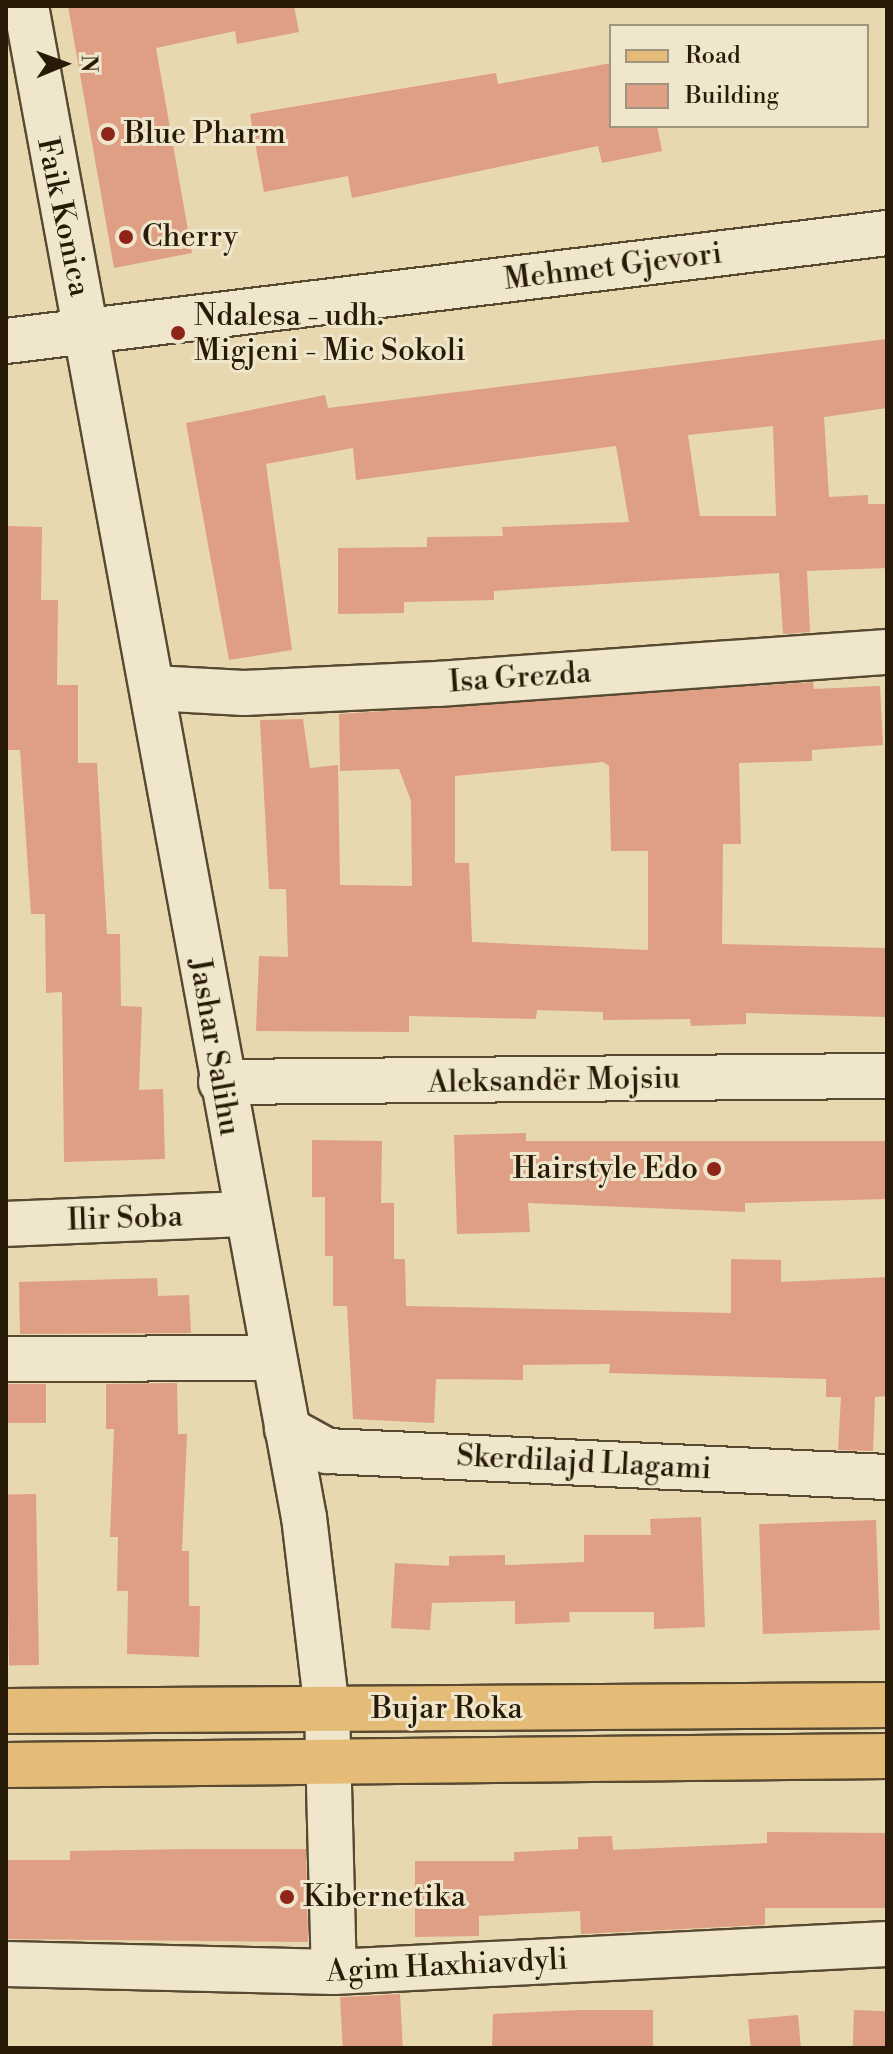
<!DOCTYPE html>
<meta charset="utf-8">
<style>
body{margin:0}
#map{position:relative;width:893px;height:2054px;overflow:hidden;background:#e7d8b0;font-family:"Libre Bodoni",serif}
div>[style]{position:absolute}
.building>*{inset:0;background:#de9f84;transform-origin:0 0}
.roads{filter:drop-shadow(2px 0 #574a31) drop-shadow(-2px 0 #574a31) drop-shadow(0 2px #574a31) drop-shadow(0 -2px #574a31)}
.minor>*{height:44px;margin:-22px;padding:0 22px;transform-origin:22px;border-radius:22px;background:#efe6cc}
.major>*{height:44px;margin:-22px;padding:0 22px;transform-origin:22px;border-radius:22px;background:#e4bc78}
.dots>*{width:22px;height:22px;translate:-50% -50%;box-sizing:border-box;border:4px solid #efe6cc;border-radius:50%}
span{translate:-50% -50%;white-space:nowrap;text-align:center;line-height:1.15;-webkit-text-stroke:6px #efe6cc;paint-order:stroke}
.poi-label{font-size:30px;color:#271a07}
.left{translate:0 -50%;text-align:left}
.right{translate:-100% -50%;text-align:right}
.street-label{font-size:30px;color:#271a07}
.frame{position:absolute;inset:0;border:8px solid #271a07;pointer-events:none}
.legend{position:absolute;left:609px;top:24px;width:260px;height:104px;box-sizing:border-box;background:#efe6cc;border:2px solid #9f947d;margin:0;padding:10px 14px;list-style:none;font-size:24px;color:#271a07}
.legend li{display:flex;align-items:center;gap:16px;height:40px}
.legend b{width:40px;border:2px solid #9f947d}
.north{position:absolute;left:24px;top:24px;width:80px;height:80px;-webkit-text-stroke:6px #efe6cc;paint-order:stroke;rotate:89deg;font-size:22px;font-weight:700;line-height:32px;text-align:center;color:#271a07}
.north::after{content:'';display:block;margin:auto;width:28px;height:36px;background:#271a07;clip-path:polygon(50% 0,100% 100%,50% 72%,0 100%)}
</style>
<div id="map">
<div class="building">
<div style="clip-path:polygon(68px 6px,294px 6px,299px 32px,237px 44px,235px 31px,156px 48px,192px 253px,114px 268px)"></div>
<div style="clip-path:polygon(611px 63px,611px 126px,657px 126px,662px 151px,602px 163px,598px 146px,352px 198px,348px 176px,264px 192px,250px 114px,496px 73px,498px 84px)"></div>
<div style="clip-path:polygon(evenodd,887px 339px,887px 408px,824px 417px,829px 497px,868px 495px,868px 504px,887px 504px,887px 568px,807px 571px,810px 632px,783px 634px,779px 573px,494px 591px,494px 600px,404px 602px,404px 613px,338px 614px,338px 548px,427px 547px,427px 537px,503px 536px,502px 527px,629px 522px,616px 446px,356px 480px,353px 448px,266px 464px,292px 650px,229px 660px,186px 423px,325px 395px,328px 408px,887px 339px,773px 426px,776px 516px,700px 516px,688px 435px,773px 426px)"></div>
<div style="clip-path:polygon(6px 526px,42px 527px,41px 600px,58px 600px,57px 685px,78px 685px,78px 763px,97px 763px,107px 934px,120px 934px,121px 1006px,142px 1007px,139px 1090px,163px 1089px,165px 1159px,64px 1162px,62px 992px,46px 993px,45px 914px,31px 914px,20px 750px,6px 750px)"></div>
<div style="clip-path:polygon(evenodd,813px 682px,814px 689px,880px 686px,883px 745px,812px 750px,812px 761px,739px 763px,741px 844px,723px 844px,722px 944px,887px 948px,887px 1017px,746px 1013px,746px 1024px,691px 1026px,690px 1019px,603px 1020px,603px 1012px,537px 1010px,536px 1019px,409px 1016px,409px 1032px,256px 1031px,259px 956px,288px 957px,286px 889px,269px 889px,260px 720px,303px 719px,310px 768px,338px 765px,340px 885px,412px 886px,411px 801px,399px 769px,340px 771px,339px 714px,813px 682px,603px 762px,609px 766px,611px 851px,648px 851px,648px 950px,472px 942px,469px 863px,455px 863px,455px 776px,603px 762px)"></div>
<div style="clip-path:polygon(526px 1133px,526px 1141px,887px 1141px,887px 1199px,745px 1203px,745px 1212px,528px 1203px,530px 1232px,457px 1234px,454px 1135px)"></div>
<div style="clip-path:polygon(312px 1140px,382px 1141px,381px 1203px,394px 1203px,394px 1259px,405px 1259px,406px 1306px,731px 1313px,731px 1259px,781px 1260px,781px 1282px,887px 1277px,887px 1396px,875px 1397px,873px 1451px,838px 1450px,841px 1397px,826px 1397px,826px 1379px,609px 1373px,610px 1364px,523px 1365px,523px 1380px,436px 1379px,434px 1423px,353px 1419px,347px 1306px,333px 1306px,333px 1256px,325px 1256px,325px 1197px,312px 1197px)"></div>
<div style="clip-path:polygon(157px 1278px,158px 1296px,189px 1295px,191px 1333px,20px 1334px,19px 1282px)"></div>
<div style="clip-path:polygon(177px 1383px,178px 1434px,187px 1434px,182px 1551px,189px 1551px,189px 1606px,200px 1606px,199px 1657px,127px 1654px,128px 1591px,117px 1591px,118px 1537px,110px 1537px,114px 1429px,106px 1429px,106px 1384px)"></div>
<div style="left:6px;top:1384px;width:40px;height:39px"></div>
<div style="left:36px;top:1494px;width:171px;height:30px;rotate:89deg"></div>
<div style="clip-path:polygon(701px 1517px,705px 1627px,654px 1629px,654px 1612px,569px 1612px,570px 1622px,515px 1624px,515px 1601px,432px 1603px,430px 1630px,391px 1628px,395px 1563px,449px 1566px,449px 1556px,505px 1555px,505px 1565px,584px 1562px,584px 1535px,651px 1535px,650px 1519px)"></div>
<div style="left:876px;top:1520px;width:110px;height:117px;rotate:88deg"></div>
<div style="clip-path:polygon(767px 1832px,887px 1833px,887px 1908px,765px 1908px,765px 1925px,581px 1934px,580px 1911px,479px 1916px,479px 1936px,415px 1937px,415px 1861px,514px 1861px,514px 1852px,578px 1849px,578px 1837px,612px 1836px,613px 1850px,767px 1843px)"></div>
<div style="clip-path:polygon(191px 1849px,306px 1849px,308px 1942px,6px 1939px,6px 1860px,70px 1860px,70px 1851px)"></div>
<div style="left:400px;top:1994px;width:54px;height:60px;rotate:87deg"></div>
<div style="clip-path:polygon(579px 2010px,653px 2010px,653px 2048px,492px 2048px,493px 2014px)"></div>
<div style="left:854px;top:2010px;width:33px;height:38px;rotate:2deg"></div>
<div style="left:798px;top:2015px;width:33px;height:50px;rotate:85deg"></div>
</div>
<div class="roads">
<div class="minor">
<div style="left:26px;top:6px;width:1536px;rotate:79.58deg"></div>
<div style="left:304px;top:1517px;width:193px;rotate:83.2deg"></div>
<div style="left:327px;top:1709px;width:263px;rotate:88.5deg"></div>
<div style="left:6px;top:341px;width:888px;rotate:-6.99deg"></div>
<div style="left:153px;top:688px;width:91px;rotate:3.1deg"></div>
<div style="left:244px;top:693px;width:194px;rotate:-2.7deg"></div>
<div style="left:438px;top:684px;width:450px;rotate:-4.1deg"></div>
<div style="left:221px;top:1082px;width:666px;rotate:-0.52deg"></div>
<div style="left:6px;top:1224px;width:239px;rotate:-2.4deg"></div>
<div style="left:6px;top:1359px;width:268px;rotate:-0.2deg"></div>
<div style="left:287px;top:1429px;width:46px;rotate:28.8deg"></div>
<div style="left:327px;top:1451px;width:561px;rotate:2.66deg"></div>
<div style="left:6px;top:1964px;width:328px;rotate:1.4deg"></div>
<div style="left:334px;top:1972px;width:554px;rotate:-2.9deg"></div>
</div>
<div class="major">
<div style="left:6px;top:1711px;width:881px;rotate:-0.39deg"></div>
<div style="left:6px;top:1765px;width:881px;rotate:-0.59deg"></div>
</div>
</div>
<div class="dots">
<div style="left:108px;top:134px;background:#8f2418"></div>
<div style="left:126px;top:237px;background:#8f2418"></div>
<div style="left:178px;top:333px;background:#8f2418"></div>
<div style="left:714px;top:1169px;background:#8f2418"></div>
<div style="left:287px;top:1897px;background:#8f2418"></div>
</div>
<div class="poi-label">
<span class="left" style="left:124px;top:134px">Blue Pharm</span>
<span class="left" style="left:142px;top:237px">Cherry</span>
<span class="left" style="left:194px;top:333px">Ndalesa - udh.<br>Migjeni - Mic Sokoli</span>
<span class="right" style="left:698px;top:1169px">Hairstyle Edo</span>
<span class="left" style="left:303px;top:1897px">Kibernetika</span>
</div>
<div class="street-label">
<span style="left:63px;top:217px;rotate:78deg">Faik Konica</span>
<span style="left:613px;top:267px;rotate:-7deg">Mehmet Gjevori</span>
<span style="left:520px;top:678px;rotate:-4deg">Isa Grezda</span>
<span style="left:214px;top:1047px;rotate:80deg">Jashar Salihu</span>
<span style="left:554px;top:1081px;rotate:-1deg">Aleksandër Mojsiu</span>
<span style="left:125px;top:1219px;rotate:-2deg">Ilir Soba</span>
<span style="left:584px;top:1463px;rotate:3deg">Skerdilajd Llagami</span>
<span style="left:447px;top:1709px">Bujar Roka</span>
<span style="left:447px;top:1966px;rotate:-3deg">Agim Haxhiavdyli</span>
</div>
<div class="frame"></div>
<ul class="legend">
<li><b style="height:10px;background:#e4bc78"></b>Road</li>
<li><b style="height:22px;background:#de9f84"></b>Building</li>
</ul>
<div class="north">N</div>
</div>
